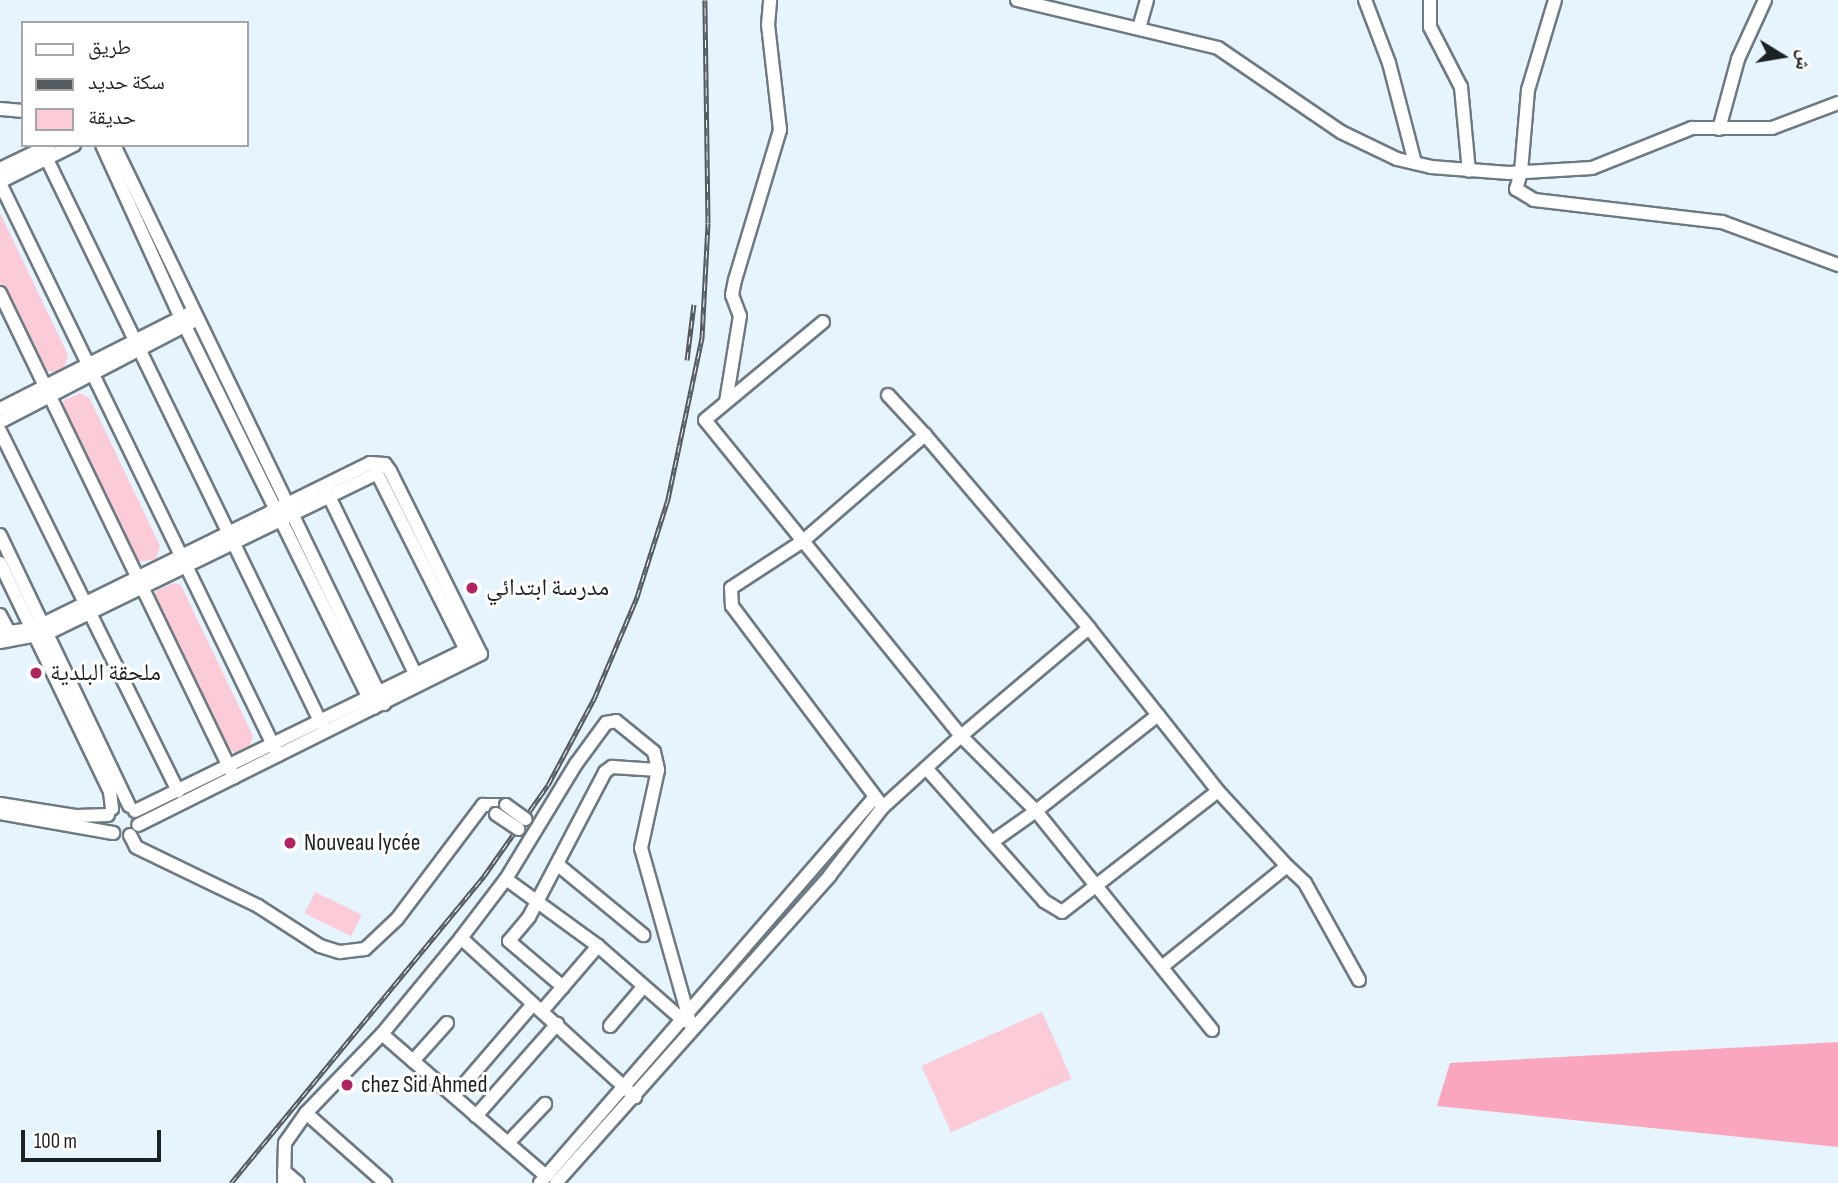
<!DOCTYPE html>
<meta charset="utf-8">
<style>
body{margin:0}
#map{position:relative;width:1838px;height:1183px;overflow:hidden;background:#e5f4fd;font-family:"Sofia Sans Condensed","Noto Naskh Arabic",sans-serif}
div>[style]{position:absolute}
.green>*{inset:0;background:#fbccd8;transform-origin:0 0}
.forest>*{inset:0;background:#faa6be}
.roads{filter:drop-shadow(2px 0 #6d7a82) drop-shadow(-2px 0 #6d7a82) drop-shadow(0 2px #6d7a82) drop-shadow(0 -2px #6d7a82)}
.minor>*{height:12px;margin:-6px;padding:0 6px;transform-origin:6px;border-radius:6px;background:#fff}
.rail>*{height:5px;margin-top:-2.5px;transform-origin:0;background:repeating-linear-gradient(90deg,#fff 0 8px,#545b60 0 16px);box-sizing:border-box;border-block:2px solid #545b60}
.bridges{filter:drop-shadow(2px 0 #6d7a82) drop-shadow(-2px 0 #6d7a82) drop-shadow(0 2px #6d7a82) drop-shadow(0 -2px #6d7a82)}
.minor-bridge>*{height:12px;margin:-6px;padding:0 6px;transform-origin:6px;border-radius:6px;background:#fff}
.dots>*{width:19px;height:19px;translate:-50% -50%;box-sizing:border-box;border:4px solid #fff;border-radius:50%}
span{translate:-50% -50%;white-space:nowrap;text-align:center;line-height:1.15;-webkit-text-stroke:6px #fff;paint-order:stroke}
.poi-label{font-size:24px;color:#1c2124}
.left{translate:0 -50%;text-align:left}
.legend{position:absolute;left:21px;top:21px;width:228px;height:126px;box-sizing:border-box;background:#fff;border:2px solid #a4a6a7;margin:0;padding:9px 12px;list-style:none;font-size:21px;color:#1c2124}
.legend li{display:flex;align-items:center;gap:14px;height:35px}
.legend b{width:35px;border:2px solid #a4a6a7}
.north{position:absolute;left:1747px;top:21px;width:70px;height:70px;-webkit-text-stroke:5px #fff;paint-order:stroke;rotate:101deg;font-size:19px;font-weight:700;line-height:28px;text-align:center;color:#1c2124}
.north::after{content:'';display:block;margin:auto;width:24px;height:32px;background:#1c2124;clip-path:polygon(50% 0,100% 100%,50% 72%,0 100%)}
.scale{position:absolute;left:21px;top:1130px;width:140px;height:32px;box-sizing:border-box;border:4px solid #1c2124;border-top:0;padding-left:9px;font-size:21px;line-height:24px;white-space:nowrap;color:#1c2124;-webkit-text-stroke:5px #fff;paint-order:stroke}
</style>
<div id="map">
<div class="green">
<div style="clip-path:polygon(0 213px,68px 355px,64px 368px,52px 373px,41px 366px,0 283px)"></div>
<div style="clip-path:polygon(81px 393px,90px 399px,160px 546px,156px 559px,137px 562px,61px 410px,64px 400px)"></div>
<div style="clip-path:polygon(174px 583px,181px 585px,253px 736px,249px 749px,237px 754px,226px 747px,154px 600px,157px 590px)"></div>
<div style="left:315px;top:892px;width:52px;height:24px;rotate:26deg"></div>
<div style="left:1042px;top:1012px;width:73px;height:132px;rotate:66deg"></div>
</div>
<div class="forest">
<div style="clip-path:polygon(1838px 1042px,1838px 1147px,1437px 1106px,1450px 1063px)"></div>
</div>
<div class="roads">
<div class="minor">
<div style="left:1017px;top:0;width:207px;rotate:13.4deg"></div>
<div style="left:1218px;top:48px;width:149px;rotate:34.3deg"></div>
<div style="left:1341px;top:132px;width:62px;rotate:25.7deg"></div>
<div style="left:1397px;top:159px;width:35px;rotate:13deg"></div>
<div style="left:1431px;top:167px;width:78px;rotate:4.4deg"></div>
<div style="left:1509px;top:173px;width:83px;rotate:-3.4deg"></div>
<div style="left:1592px;top:168px;width:108px;rotate:-21.8deg"></div>
<div style="left:1692px;top:128px;width:80px"></div>
<div style="left:1772px;top:128px;width:71px;rotate:-20.7deg"></div>
<div style="left:1365px;top:0;width:67px;rotate:69.1deg"></div>
<div style="left:1389px;top:63px;width:103px;rotate:75.4deg"></div>
<div style="left:1430px;top:0;width:27px;rotate:90deg"></div>
<div style="left:1430px;top:27px;width:68px;rotate:62.7deg"></div>
<div style="left:1461px;top:87px;width:84px;rotate:84.6deg"></div>
<div style="left:1555px;top:0;width:94px;rotate:106.7deg"></div>
<div style="left:1528px;top:90px;width:82px;rotate:94.9deg"></div>
<div style="left:1521px;top:172px;width:18px;rotate:106deg"></div>
<div style="left:1516px;top:189px;width:21px;rotate:31deg"></div>
<div style="left:1534px;top:200px;width:189px;rotate:6.7deg"></div>
<div style="left:1722px;top:222px;width:124px;rotate:20.3deg"></div>
<div style="left:1139px;top:28px;width:29px;rotate:-74deg"></div>
<div style="left:0;top:109px;width:23px;rotate:5deg"></div>
<div style="left:1719px;top:129px;width:73px;rotate:-74.8deg"></div>
<div style="left:1738px;top:59px;width:65px;rotate:-65.4deg"></div>
<div style="left:102px;top:145px;width:190px;rotate:65.5deg"></div>
<div style="left:181px;top:318px;width:435px;rotate:63.7deg"></div>
<div style="left:114px;top:145px;width:621px;rotate:64.22deg"></div>
<div style="left:42px;top:149px;width:638px;rotate:64.08deg"></div>
<div style="left:0;top:169px;width:55px;rotate:-25.6deg"></div>
<div style="left:0;top:182px;width:83px;rotate:-26.6deg"></div>
<div style="left:0;top:183px;width:636px;rotate:64.08deg"></div>
<div style="left:0;top:293px;width:538px;rotate:64.2deg"></div>
<div style="left:823px;top:322px;width:153px;rotate:140.3deg"></div>
<div style="left:705px;top:420px;width:156px;rotate:51deg"></div>
<div style="left:803px;top:541px;width:162px;rotate:-41deg"></div>
<div style="left:925px;top:435px;width:253px;rotate:49.6deg"></div>
<div style="left:888px;top:395px;width:54px;rotate:47.2deg"></div>
<div style="left:726px;top:402px;width:87px;rotate:-80.8deg"></div>
<div style="left:740px;top:316px;width:22px;rotate:-111deg"></div>
<div style="left:732px;top:295px;width:15px;rotate:-79deg"></div>
<div style="left:735px;top:280px;width:157px;rotate:-73.3deg"></div>
<div style="left:780px;top:130px;width:106px;rotate:-96.5deg"></div>
<div style="left:768px;top:25px;width:25px;rotate:-85deg"></div>
<div style="left:0;top:409px;width:211px;rotate:-26.8deg"></div>
<div style="left:0;top:422px;width:216px;rotate:-27.5deg"></div>
<div style="left:0;top:431px;width:402px;rotate:63.7deg"></div>
<div style="left:326px;top:490px;width:206px;rotate:64.1deg"></div>
<div style="left:0;top:535px;width:300px;rotate:64.5deg"></div>
<div style="left:0;top:563px;width:254px;rotate:64.3deg"></div>
<div style="left:110px;top:792px;width:17px;rotate:83deg"></div>
<div style="left:0;top:615px;width:19px;rotate:62deg"></div>
<div style="left:1089px;top:628px;width:111px;rotate:51.6deg"></div>
<div style="left:1158px;top:715px;width:155px;rotate:141.8deg"></div>
<div style="left:1036px;top:811px;width:106px;rotate:-135deg"></div>
<div style="left:961px;top:736px;width:167px;rotate:-40.2deg"></div>
<div style="left:0;top:633px;width:33px;rotate:-7deg"></div>
<div style="left:33px;top:629px;width:376px;rotate:-26.2deg"></div>
<div style="left:370px;top:463px;width:15px;rotate:4deg"></div>
<div style="left:385px;top:464px;width:9px;rotate:54deg"></div>
<div style="left:390px;top:471px;width:204px;rotate:63.6deg"></div>
<div style="left:481px;top:654px;width:383px;rotate:153.5deg"></div>
<div style="left:0;top:642px;width:49px;rotate:-10.6deg"></div>
<div style="left:48px;top:633px;width:366px;rotate:-25.9deg"></div>
<div style="left:377px;top:473px;width:198px;rotate:63.3deg"></div>
<div style="left:1158px;top:715px;width:97px;rotate:51.7deg"></div>
<div style="left:1218px;top:791px;width:102px;rotate:47.4deg"></div>
<div style="left:1287px;top:866px;width:161px;rotate:141.1deg"></div>
<div style="left:926px;top:768px;width:178px;rotate:48.4deg"></div>
<div style="left:1044px;top:901px;width:21px;rotate:31deg"></div>
<div style="left:1062px;top:912px;width:197px;rotate:-37.8deg"></div>
<div style="left:0;top:804px;width:78px;rotate:8.9deg"></div>
<div style="left:77px;top:816px;width:31px;rotate:-2deg"></div>
<div style="left:135px;top:811px;width:376px;rotate:-26deg"></div>
<div style="left:0;top:813px;width:115px;rotate:10deg"></div>
<div style="left:130px;top:835px;width:13px;rotate:63deg"></div>
<div style="left:136px;top:847px;width:136px;rotate:25.8deg"></div>
<div style="left:258px;top:906px;width:74px;rotate:32.8deg"></div>
<div style="left:320px;top:946px;width:21px;rotate:17deg"></div>
<div style="left:340px;top:952px;width:25px;rotate:-7deg"></div>
<div style="left:365px;top:949px;width:44px;rotate:-43.2deg"></div>
<div style="left:397px;top:919px;width:143px;rotate:-53deg"></div>
<div style="left:483px;top:805px;width:23px"></div>
<div style="left:992px;top:842px;width:54px;rotate:-35.2deg"></div>
<div style="left:1036px;top:811px;width:281px;rotate:51.2deg"></div>
<div style="left:557px;top:864px;width:112px;rotate:39.5deg"></div>
<div style="left:1287px;top:866px;width:25px;rotate:43deg"></div>
<div style="left:1305px;top:883px;width:111px;rotate:60.9deg"></div>
<div style="left:506px;top:879px;width:135px;rotate:-58.7deg"></div>
<div style="left:576px;top:764px;width:51px;rotate:-53.8deg"></div>
<div style="left:606px;top:723px;width:10px;rotate:-11deg"></div>
<div style="left:616px;top:721px;width:49px;rotate:39.2deg"></div>
<div style="left:654px;top:752px;width:18px;rotate:77deg"></div>
<div style="left:658px;top:770px;width:80px;rotate:102.3deg"></div>
<div style="left:641px;top:848px;width:188px;rotate:74.3deg"></div>
<div style="left:461px;top:938px;width:74px;rotate:-52.7deg"></div>
<div style="left:506px;top:879px;width:114px;rotate:36.1deg"></div>
<div style="left:598px;top:946px;width:114px;rotate:41.1deg"></div>
<div style="left:563px;top:987px;width:71px;rotate:-139.6deg"></div>
<div style="left:509px;top:941px;width:31px;rotate:-50deg"></div>
<div style="left:529px;top:917px;width:164px;rotate:-62.3deg"></div>
<div style="left:605px;top:772px;width:9px;rotate:-36deg"></div>
<div style="left:612px;top:767px;width:46px;rotate:3.7deg"></div>
<div style="left:542px;top:1011px;width:86px;rotate:-49.3deg"></div>
<div style="left:610px;top:1026px;width:52px;rotate:-49.6deg"></div>
<div style="left:382px;top:1034px;width:217px;rotate:40.9deg"></div>
<div style="left:413px;top:1061px;width:51px;rotate:-48.2deg"></div>
<div style="left:454px;top:1096px;width:121px;rotate:-49.3deg"></div>
<div style="left:306px;top:1113px;width:106px;rotate:41.5deg"></div>
<div style="left:476px;top:1116px;width:123px;rotate:-48.6deg"></div>
<div style="left:508px;top:1143px;width:54px;rotate:-46.5deg"></div>
<div style="left:284px;top:1171px;width:18px;rotate:41deg"></div>
<div style="left:284px;top:1183px;width:40px;rotate:-88.6deg"></div>
<div style="left:285px;top:1143px;width:37px;rotate:-55deg"></div>
<div style="left:306px;top:1113px;width:110px;rotate:-46.1deg"></div>
<div style="left:382px;top:1034px;width:124px;rotate:-50.5deg"></div>
<div style="left:461px;top:938px;width:236px;rotate:42.4deg"></div>
<div style="left:540px;top:1183px;width:511px;rotate:-49.05deg"></div>
<div style="left:556px;top:1183px;width:412px;rotate:-48.3deg"></div>
<div style="left:830px;top:875px;width:86px;rotate:-52.1deg"></div>
<div style="left:883px;top:807px;width:105px;rotate:-42.3deg"></div>
<div style="left:961px;top:736px;width:251px;rotate:-129deg"></div>
<div style="left:803px;top:541px;width:86px;rotate:146.9deg"></div>
<div style="left:731px;top:588px;width:18px;rotate:87deg"></div>
<div style="left:732px;top:606px;width:251px;rotate:53.1deg"></div>
</div>
</div>
<div class="rail">
<div style="left:687px;top:360px;width:56px;rotate:-82.9deg"></div>
<div style="left:231px;top:1183px;width:398px;rotate:-50.5deg"></div>
<div style="left:484px;top:876px;width:111px;rotate:-54.9deg"></div>
<div style="left:548px;top:785px;width:98px;rotate:-61.9deg"></div>
<div style="left:594px;top:699px;width:111px;rotate:-67.1deg"></div>
<div style="left:637px;top:597px;width:103px;rotate:-72.4deg"></div>
<div style="left:668px;top:499px;width:165px;rotate:-78.1deg"></div>
<div style="left:702px;top:338px;width:115px;rotate:-87deg"></div>
<div style="left:708px;top:223px;width:223px;rotate:-90.8deg"></div>
</div>
<div class="bridges">
<div class="minor-bridge">
<div style="left:506px;top:805px;width:24px;rotate:36deg"></div>
<div style="left:496px;top:814px;width:27px;rotate:34deg"></div>
</div>
</div>
<div class="dots">
<div style="left:472px;top:588px;background:#b0245f"></div>
<div style="left:36px;top:673px;background:#b0245f"></div>
<div style="left:290px;top:843px;background:#b0245f"></div>
<div style="left:347px;top:1085px;background:#b0245f"></div>
</div>
<div class="poi-label">
<span class="left" style="left:486px;top:588px">مدرسة ابتدائي</span>
<span class="left" style="left:50px;top:673px">ملحقة البلدية</span>
<span class="left" style="left:304px;top:843px">Nouveau lycée</span>
<span class="left" style="left:361px;top:1085px">chez Sid Ahmed</span>
</div>
<ul class="legend">
<li><b style="height:9px;background:#fff"></b>طريق</li>
<li><b style="height:9px;background:#545b60"></b>سكة حديد</li>
<li><b style="height:19px;background:#fbccd8"></b>حديقة</li>
</ul>
<div class="north">ش</div>
<div class="scale">100 m</div>
</div>
